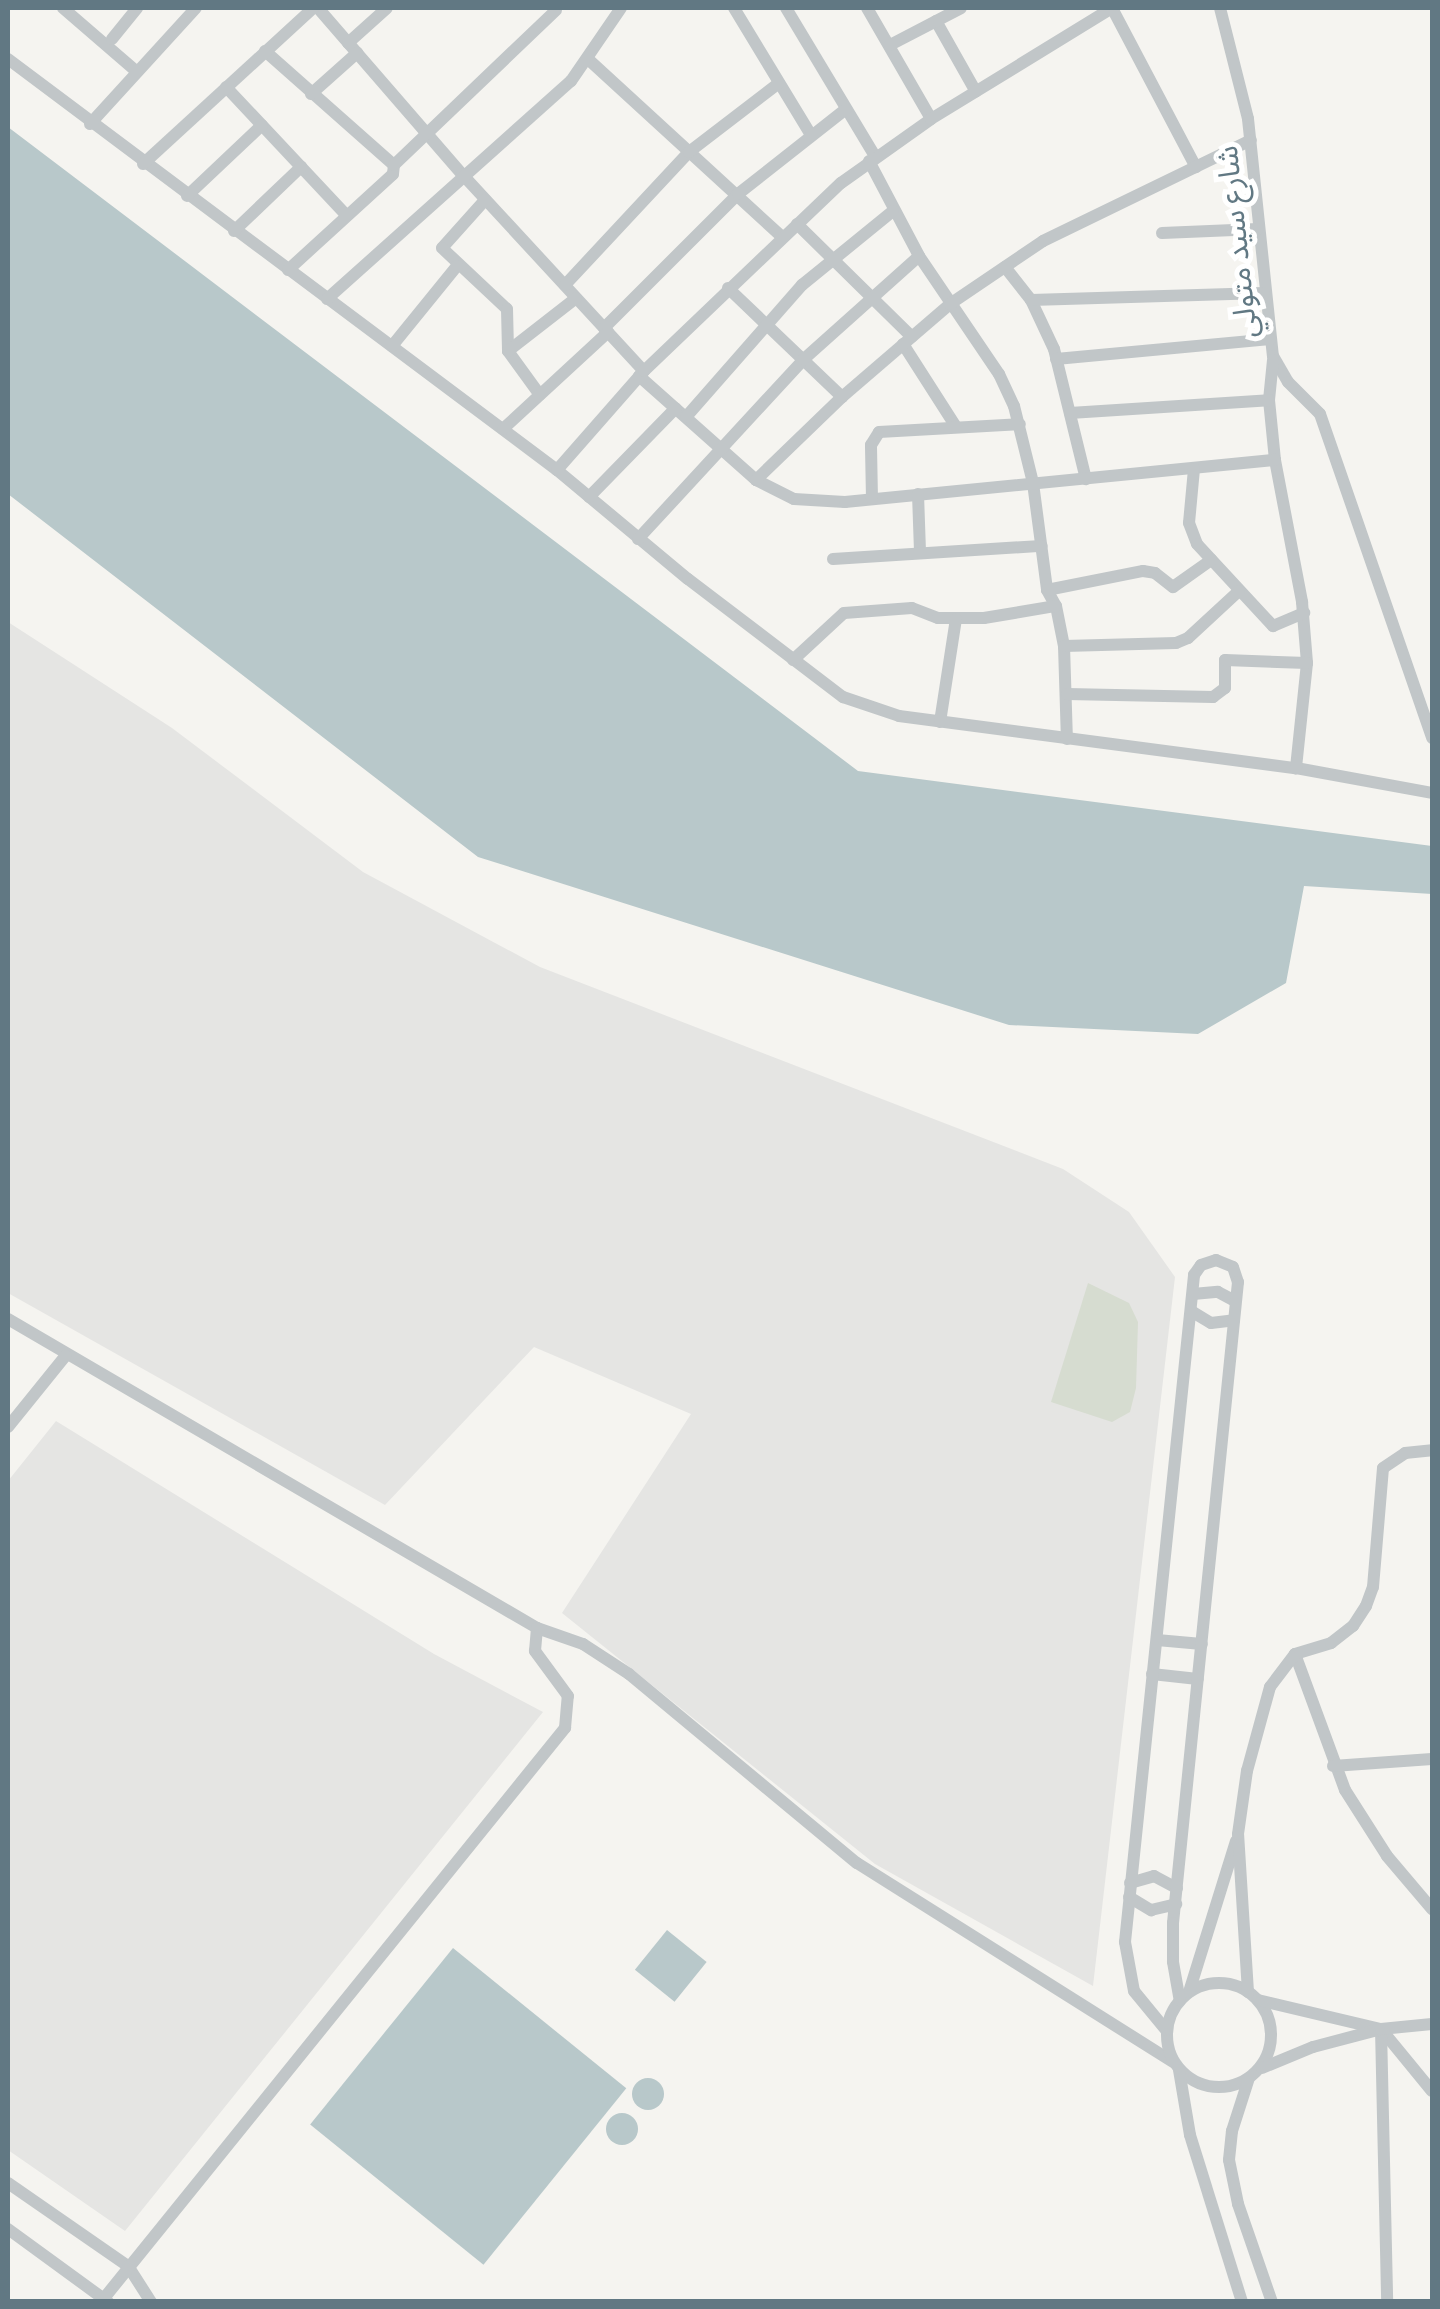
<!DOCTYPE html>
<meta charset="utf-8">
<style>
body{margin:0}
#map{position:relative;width:1440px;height:2309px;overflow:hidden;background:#f5f4f0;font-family:"Titillium Web","Noto Sans Arabic",sans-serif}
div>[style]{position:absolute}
.built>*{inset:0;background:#e5e5e3}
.green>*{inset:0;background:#d6dcd0}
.water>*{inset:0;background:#b8c8ca;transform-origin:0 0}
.round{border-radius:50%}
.minor>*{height:12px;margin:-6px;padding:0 6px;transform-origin:6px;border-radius:6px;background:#c1c6c8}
.minor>.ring{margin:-6px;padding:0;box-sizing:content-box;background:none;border:12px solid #c1c6c8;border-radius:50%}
span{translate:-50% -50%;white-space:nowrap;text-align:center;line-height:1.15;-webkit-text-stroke:10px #fff;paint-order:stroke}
.street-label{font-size:30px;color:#617883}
.frame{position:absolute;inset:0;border:10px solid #617883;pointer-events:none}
</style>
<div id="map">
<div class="built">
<div style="clip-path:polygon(8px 622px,172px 728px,363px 872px,540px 967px,1063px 1169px,1129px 1212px,1175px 1277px,1093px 1986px,875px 1864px,562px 1613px,691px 1414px,534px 1347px,385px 1505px,8px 1293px)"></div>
<div style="clip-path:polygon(56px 1421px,434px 1654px,543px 1712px,125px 2231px,8px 2150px,8px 1481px)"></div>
</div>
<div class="green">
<div style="clip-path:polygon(1088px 1283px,1129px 1303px,1138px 1322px,1136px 1388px,1130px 1412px,1112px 1422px,1051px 1402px)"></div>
</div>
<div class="water">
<div style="clip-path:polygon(8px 127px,858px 771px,1432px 846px,1432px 894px,1304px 886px,1286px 983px,1198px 1034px,1009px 1025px,478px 857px,8px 494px)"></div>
<div style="left:667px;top:1930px;width:51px;height:51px;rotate:39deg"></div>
<div style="left:453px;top:1948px;width:223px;height:227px;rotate:39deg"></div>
<div class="round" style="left:632px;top:2078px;width:32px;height:32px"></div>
<div class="round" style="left:606px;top:2113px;width:32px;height:32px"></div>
</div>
<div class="minor">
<div style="left:63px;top:8px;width:96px;rotate:40.8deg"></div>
<div style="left:318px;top:8px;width:220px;rotate:49.1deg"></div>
<div style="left:462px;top:174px;width:268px;rotate:47.3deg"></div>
<div style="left:734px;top:8px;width:149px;rotate:58.8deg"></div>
<div style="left:786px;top:8px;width:173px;rotate:59deg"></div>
<div style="left:867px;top:8px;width:128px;rotate:60deg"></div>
<div style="left:1220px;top:8px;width:114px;rotate:75.8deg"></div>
<div style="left:1248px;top:119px;width:238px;rotate:84deg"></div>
<div style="left:1273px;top:356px;width:30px;rotate:60deg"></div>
<div style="left:1288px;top:382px;width:45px;rotate:45deg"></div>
<div style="left:1320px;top:414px;width:343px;rotate:70.9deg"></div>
<div style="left:936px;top:21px;width:81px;rotate:60.6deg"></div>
<div style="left:112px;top:39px;width:40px;rotate:-51deg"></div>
<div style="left:348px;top:43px;width:52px;rotate:-41.9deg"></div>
<div style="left:890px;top:45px;width:80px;rotate:-27.5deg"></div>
<div style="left:265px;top:51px;width:172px;rotate:41.5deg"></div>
<div style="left:8px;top:59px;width:686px;rotate:36.82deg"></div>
<div style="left:557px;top:470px;width:170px;rotate:39.8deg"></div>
<div style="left:688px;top:579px;width:195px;rotate:37.3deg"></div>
<div style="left:843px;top:697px;width:59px;rotate:18.7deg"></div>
<div style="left:899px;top:716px;width:400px;rotate:7.5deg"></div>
<div style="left:1296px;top:768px;width:138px;rotate:10.4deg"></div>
<div style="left:589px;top:60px;width:262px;rotate:42.5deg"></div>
<div style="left:226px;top:87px;width:175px;rotate:46.8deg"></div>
<div style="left:311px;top:94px;width:62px;rotate:-41.7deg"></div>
<div style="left:90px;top:124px;width:157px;rotate:-47.6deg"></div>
<div style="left:869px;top:161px;width:107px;rotate:62.2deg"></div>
<div style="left:919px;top:256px;width:143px;rotate:55.9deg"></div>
<div style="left:999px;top:374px;width:35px;rotate:65deg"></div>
<div style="left:1014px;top:406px;width:79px;rotate:76.1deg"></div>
<div style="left:1033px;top:483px;width:108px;rotate:82.5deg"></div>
<div style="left:1047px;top:590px;width:18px;rotate:61deg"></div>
<div style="left:1056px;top:606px;width:41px;rotate:78.7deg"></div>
<div style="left:1064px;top:646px;width:93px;rotate:88.2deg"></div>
<div style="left:143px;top:164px;width:231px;rotate:-42.5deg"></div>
<div style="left:187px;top:196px;width:103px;rotate:-43.4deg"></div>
<div style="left:485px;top:200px;width:64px;rotate:131.9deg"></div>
<div style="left:442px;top:248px;width:89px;rotate:43.2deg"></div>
<div style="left:507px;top:309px;width:42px;rotate:88.6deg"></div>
<div style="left:508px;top:351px;width:54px;rotate:54deg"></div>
<div style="left:797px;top:224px;width:161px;rotate:44.5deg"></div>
<div style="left:234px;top:231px;width:93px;rotate:-43.7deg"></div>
<div style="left:1162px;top:233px;width:96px;rotate:-2.4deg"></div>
<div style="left:1005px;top:267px;width:42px;rotate:51.8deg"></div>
<div style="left:1031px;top:300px;width:54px;rotate:64.9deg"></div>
<div style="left:1054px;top:349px;width:134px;rotate:76.2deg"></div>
<div style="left:288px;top:270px;width:142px;rotate:-42.4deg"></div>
<div style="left:393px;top:174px;width:9px;rotate:-84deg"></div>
<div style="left:394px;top:165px;width:224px;rotate:-43.7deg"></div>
<div style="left:565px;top:285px;width:182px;rotate:-47deg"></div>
<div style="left:689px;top:152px;width:113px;rotate:-37.5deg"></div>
<div style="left:728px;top:288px;width:158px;rotate:43.7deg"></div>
<div style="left:327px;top:299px;width:327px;rotate:-41.8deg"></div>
<div style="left:571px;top:81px;width:88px;rotate:-55.6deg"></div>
<div style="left:1031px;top:300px;width:233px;rotate:-1.7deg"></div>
<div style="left:604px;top:328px;width:190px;rotate:-45deg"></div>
<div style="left:738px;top:194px;width:137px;rotate:-38.2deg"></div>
<div style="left:903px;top:344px;width:98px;rotate:57.4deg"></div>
<div style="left:392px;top:346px;width:103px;rotate:-50.9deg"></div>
<div style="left:508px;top:351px;width:86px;rotate:-37.9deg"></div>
<div style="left:1056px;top:359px;width:215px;rotate:-5.3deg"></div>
<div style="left:1273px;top:360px;width:40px;rotate:95.7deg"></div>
<div style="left:1269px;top:400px;width:60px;rotate:84.3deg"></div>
<div style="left:1275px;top:460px;width:145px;rotate:79.2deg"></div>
<div style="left:1302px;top:602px;width:61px;rotate:85.3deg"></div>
<div style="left:1307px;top:663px;width:106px;rotate:96deg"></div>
<div style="left:639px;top:376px;width:157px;rotate:41.6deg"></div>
<div style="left:756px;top:480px;width:42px;rotate:26.6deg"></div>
<div style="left:794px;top:499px;width:51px;rotate:3.4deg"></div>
<div style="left:845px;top:502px;width:432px;rotate:-5.6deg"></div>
<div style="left:1070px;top:413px;width:199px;rotate:-3.7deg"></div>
<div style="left:686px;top:417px;width:176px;rotate:-48.7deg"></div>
<div style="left:802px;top:285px;width:117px;rotate:-39.1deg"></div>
<div style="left:503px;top:429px;width:143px;rotate:-42.7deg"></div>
<div style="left:1194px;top:469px;width:54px;rotate:95.3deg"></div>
<div style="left:1189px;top:523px;width:22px;rotate:69deg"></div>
<div style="left:1197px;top:544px;width:112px;rotate:47.2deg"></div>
<div style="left:1273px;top:626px;width:34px;rotate:-23deg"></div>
<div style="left:557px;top:470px;width:132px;rotate:-48.7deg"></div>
<div style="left:644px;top:371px;width:272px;rotate:-43.7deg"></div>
<div style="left:841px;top:183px;width:110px;rotate:-35.4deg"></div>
<div style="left:931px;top:119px;width:212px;rotate:-31.5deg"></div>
<div style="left:1112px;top:8px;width:180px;rotate:62.2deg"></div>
<div style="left:756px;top:480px;width:120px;rotate:-44deg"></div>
<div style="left:842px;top:397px;width:143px;rotate:-40.7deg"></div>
<div style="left:950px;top:304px;width:112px;rotate:-34.1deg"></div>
<div style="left:1043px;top:241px;width:231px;rotate:-25.9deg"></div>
<div style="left:918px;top:494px;width:58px;rotate:88deg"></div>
<div style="left:589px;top:497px;width:124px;rotate:-45.7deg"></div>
<div style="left:872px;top:499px;width:54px;rotate:-91.1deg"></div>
<div style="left:871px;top:445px;width:15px;rotate:-58deg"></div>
<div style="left:879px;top:432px;width:141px;rotate:-3.2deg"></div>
<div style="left:638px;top:539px;width:245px;rotate:-47.3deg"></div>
<div style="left:804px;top:359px;width:154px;rotate:-41.8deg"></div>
<div style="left:833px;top:559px;width:209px;rotate:-3.6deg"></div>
<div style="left:1047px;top:590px;width:98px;rotate:-11.2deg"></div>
<div style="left:1143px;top:571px;width:12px;rotate:9deg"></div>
<div style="left:1155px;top:573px;width:23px;rotate:38deg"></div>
<div style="left:1173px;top:587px;width:47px;rotate:-35.4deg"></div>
<div style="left:1064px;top:646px;width:112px;rotate:-1.5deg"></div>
<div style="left:1176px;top:643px;width:13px;rotate:-23deg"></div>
<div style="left:1188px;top:638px;width:69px;rotate:-42.7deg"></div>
<div style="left:793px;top:660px;width:69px;rotate:-42.7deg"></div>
<div style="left:844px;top:613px;width:68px;rotate:-4.2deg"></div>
<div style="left:912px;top:608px;width:28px;rotate:21deg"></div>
<div style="left:938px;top:618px;width:46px"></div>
<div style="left:984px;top:618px;width:73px;rotate:-9.5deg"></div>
<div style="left:1067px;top:694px;width:146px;rotate:1.2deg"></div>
<div style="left:1213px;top:697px;width:15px;rotate:-37deg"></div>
<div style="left:1225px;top:688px;width:28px;rotate:-90deg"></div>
<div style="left:1225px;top:660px;width:82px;rotate:2.1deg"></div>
<div style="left:940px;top:722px;width:104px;rotate:-81.2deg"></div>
<div style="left:1193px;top:1294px;width:25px;rotate:-5deg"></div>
<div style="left:1218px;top:1292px;width:19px;rotate:28deg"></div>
<div style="left:1191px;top:1311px;width:23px;rotate:31deg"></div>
<div style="left:1211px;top:1323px;width:23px;rotate:-7deg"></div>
<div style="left:8px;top:1319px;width:613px;rotate:30.29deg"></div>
<div style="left:537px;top:1628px;width:49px;rotate:19.2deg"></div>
<div style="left:583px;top:1644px;width:55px;rotate:33.1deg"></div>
<div style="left:629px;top:1674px;width:296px;rotate:39.7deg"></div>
<div style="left:857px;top:1863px;width:373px;rotate:32.2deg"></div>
<div style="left:8px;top:1427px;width:92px;rotate:-51.1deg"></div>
<div style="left:1157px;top:1640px;width:45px;rotate:5.1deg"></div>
<div style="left:1295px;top:1654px;width:145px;rotate:69.8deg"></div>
<div style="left:1345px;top:1790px;width:78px;rotate:57.5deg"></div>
<div style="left:1387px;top:1856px;width:70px;rotate:49.7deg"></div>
<div style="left:1152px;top:1674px;width:46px;rotate:6.2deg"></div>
<div style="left:1333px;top:1766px;width:99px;rotate:-4deg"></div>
<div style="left:1130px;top:1883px;width:25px;rotate:-16deg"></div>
<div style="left:1154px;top:1876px;width:26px;rotate:28deg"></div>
<div style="left:1129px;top:1897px;width:26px;rotate:31deg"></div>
<div style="left:1151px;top:1910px;width:26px;rotate:-13deg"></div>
<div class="ring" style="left:1167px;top:1983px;width:92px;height:92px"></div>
<div style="left:1189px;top:1992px;width:158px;rotate:-72.7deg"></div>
<div style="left:1248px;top:1992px;width:158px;rotate:-93.6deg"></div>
<div style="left:1238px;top:1834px;width:64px;rotate:-81.9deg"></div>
<div style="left:1247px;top:1771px;width:87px;rotate:-74.7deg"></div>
<div style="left:1270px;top:1687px;width:41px;rotate:-52.9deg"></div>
<div style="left:1295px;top:1654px;width:38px;rotate:-17deg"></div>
<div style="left:1331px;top:1643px;width:28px;rotate:-38deg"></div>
<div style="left:1353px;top:1626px;width:24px;rotate:-57deg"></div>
<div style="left:1366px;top:1606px;width:20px;rotate:-70deg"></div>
<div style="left:1373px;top:1587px;width:119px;rotate:-85.2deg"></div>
<div style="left:1383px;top:1468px;width:27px;rotate:-34deg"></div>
<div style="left:1405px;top:1453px;width:27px;rotate:-6deg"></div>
<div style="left:1258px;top:2000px;width:126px;rotate:13.3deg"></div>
<div style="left:1381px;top:2029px;width:80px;rotate:50.6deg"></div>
<div style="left:1381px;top:2029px;width:273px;rotate:88.7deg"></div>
<div style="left:1166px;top:2030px;width:50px;rotate:-129.4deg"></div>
<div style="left:1134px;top:1991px;width:50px;rotate:-100.4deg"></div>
<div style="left:1125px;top:1942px;width:671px;rotate:-84.09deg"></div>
<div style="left:1194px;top:1275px;width:12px;rotate:-55deg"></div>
<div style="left:1201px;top:1265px;width:16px;rotate:-18deg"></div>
<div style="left:1216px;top:1260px;width:18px;rotate:22deg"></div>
<div style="left:1233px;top:1267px;width:16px;rotate:72deg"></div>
<div style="left:1238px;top:1282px;width:644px;rotate:95.79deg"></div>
<div style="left:1173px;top:1923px;width:39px;rotate:90deg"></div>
<div style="left:1173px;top:1962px;width:39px;rotate:80deg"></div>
<div style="left:1262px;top:2068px;width:55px;rotate:-22.4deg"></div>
<div style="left:1313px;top:2047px;width:70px;rotate:-14.8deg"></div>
<div style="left:1381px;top:2029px;width:51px;rotate:-5.6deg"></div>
<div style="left:1179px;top:2070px;width:66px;rotate:80.4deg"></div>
<div style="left:1190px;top:2135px;width:175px;rotate:72.7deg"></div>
<div style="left:1249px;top:2078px;width:56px;rotate:107.8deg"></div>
<div style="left:1232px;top:2131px;width:29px;rotate:96deg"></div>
<div style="left:1229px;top:2160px;width:45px;rotate:78.4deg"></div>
<div style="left:1238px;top:2204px;width:104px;rotate:70.9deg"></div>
<div style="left:8px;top:2183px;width:146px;rotate:34.7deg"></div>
<div style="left:128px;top:2266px;width:43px;rotate:57.4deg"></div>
<div style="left:8px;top:2229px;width:124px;rotate:36.1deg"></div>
<div style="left:105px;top:2297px;width:732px;rotate:-51.05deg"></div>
<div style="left:565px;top:1728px;width:32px;rotate:-85deg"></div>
<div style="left:568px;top:1696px;width:56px;rotate:-126.3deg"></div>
<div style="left:535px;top:1651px;width:23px;rotate:-85deg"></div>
</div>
<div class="street-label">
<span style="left:1236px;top:242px;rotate:-96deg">شارع سيد متولي</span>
</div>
<div class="frame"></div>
</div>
